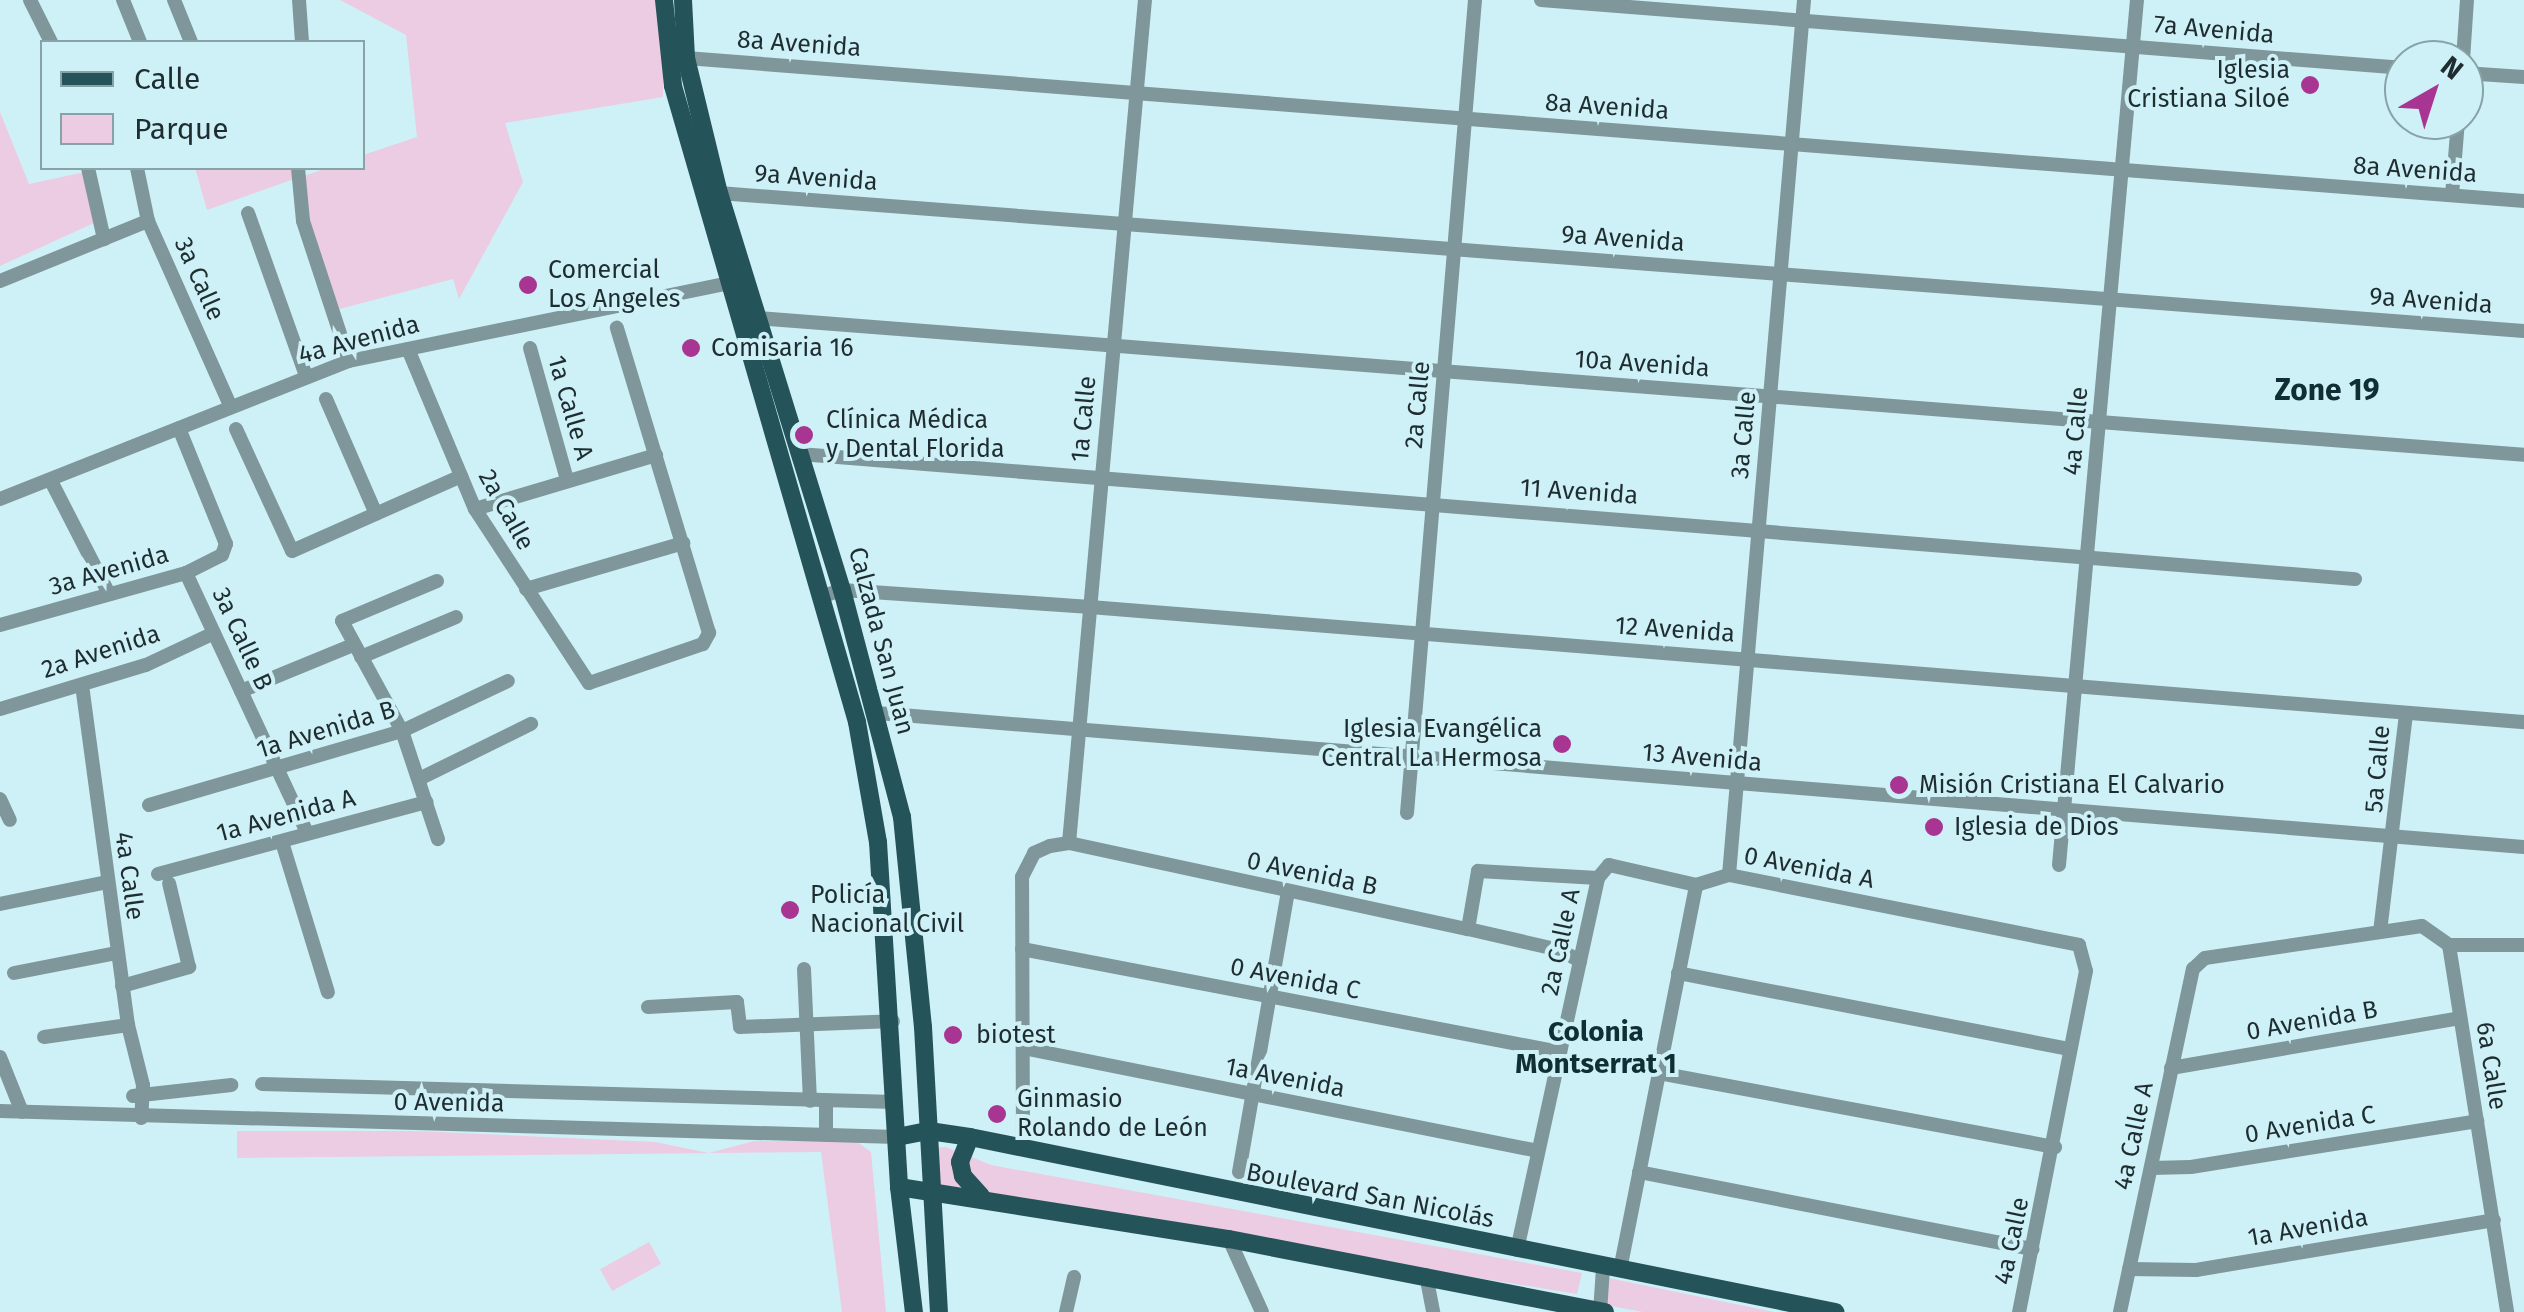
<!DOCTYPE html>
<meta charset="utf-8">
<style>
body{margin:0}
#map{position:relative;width:2524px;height:1312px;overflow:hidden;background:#cef1f8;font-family:"Fira Sans",sans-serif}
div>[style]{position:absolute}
.green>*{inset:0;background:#ebcce2;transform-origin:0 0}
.minor>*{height:14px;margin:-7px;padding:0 7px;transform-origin:7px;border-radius:7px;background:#7f979b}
.major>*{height:18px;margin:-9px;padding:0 9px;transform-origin:9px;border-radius:9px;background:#25535a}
.dots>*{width:28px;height:28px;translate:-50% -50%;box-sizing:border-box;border:5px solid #cef1f8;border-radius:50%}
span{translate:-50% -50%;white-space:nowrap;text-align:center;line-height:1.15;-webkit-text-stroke:8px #cef1f8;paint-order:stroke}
.street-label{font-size:25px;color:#1f2d30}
.poi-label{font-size:25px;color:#1f2d30}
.right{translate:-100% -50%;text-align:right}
.left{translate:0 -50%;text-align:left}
.neighbourhood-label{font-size:28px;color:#0f2f34;font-weight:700}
.quarter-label{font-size:30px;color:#0f2f34;font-weight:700}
.legend{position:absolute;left:40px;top:40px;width:325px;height:130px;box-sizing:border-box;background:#cef1f8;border:2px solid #88a3a8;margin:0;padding:12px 18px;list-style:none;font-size:30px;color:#1f2d30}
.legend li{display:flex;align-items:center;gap:20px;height:50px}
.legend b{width:50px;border:2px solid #88a3a8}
.north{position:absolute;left:2384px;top:40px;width:100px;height:100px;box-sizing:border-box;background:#cef1f8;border:2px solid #88a3a8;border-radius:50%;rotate:39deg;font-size:28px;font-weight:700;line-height:40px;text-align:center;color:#1f2d30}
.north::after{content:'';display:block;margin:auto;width:35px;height:45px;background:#a73591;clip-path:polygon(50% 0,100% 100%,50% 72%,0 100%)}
</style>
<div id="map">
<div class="green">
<div style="clip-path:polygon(340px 0,664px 0,663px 97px,505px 123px,523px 182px,459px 299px,453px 279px,332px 311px,297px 178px,207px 210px,195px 168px,298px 168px,298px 178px,327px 168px,362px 168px,363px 155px,417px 137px,406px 35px)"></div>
<div style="clip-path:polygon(0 112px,29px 184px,85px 172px,96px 222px,0 266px)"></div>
<div style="clip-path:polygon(237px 1131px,417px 1131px,655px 1142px,709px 1153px,754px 1141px,856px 1141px,871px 1152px,886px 1312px,842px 1312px,821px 1152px,237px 1158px)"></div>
<div style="clip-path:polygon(946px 1147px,991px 1165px,1582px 1273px,1577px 1294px,941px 1190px,935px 1148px)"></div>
<div style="left:649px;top:1242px;width:25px;height:56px;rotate:61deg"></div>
<div style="clip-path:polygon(1599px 1276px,1774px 1312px,1643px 1312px,1595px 1303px)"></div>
</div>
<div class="minor">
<div style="left:30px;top:0;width:47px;rotate:63.4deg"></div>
<div style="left:123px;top:0;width:45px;rotate:68deg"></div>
<div style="left:174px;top:0;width:45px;rotate:68deg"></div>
<div style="left:299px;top:0;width:42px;rotate:85.9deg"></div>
<div style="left:1541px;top:0;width:866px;rotate:4.51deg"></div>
<div style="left:686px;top:58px;width:1844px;rotate:4.45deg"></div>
<div style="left:2463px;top:60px;width:60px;rotate:-86.2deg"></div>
<div style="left:2464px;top:73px;width:60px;rotate:3.8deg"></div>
<div style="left:88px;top:168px;width:73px;rotate:77.3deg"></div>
<div style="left:137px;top:168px;width:54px;rotate:78.3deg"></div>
<div style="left:148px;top:221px;width:201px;rotate:66deg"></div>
<div style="left:298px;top:168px;width:53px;rotate:84.6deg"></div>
<div style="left:303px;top:221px;width:147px;rotate:71.8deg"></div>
<div style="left:719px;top:193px;width:1810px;rotate:4.37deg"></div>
<div style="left:2452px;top:195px;width:75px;rotate:-85.4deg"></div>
<div style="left:248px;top:213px;width:173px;rotate:70.4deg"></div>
<div style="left:0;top:281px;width:160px;rotate:-22.1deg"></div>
<div style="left:757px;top:318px;width:1772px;rotate:4.43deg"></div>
<div style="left:530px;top:348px;width:137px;rotate:74.3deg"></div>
<div style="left:408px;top:349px;width:173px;rotate:67.3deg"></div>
<div style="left:475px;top:509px;width:208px;rotate:56.8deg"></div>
<div style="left:589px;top:683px;width:120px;rotate:-18.9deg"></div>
<div style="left:703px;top:644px;width:13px;rotate:-61deg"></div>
<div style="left:709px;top:633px;width:319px;rotate:-106.8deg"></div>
<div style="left:326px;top:399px;width:125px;rotate:66.5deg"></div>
<div style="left:236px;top:429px;width:134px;rotate:65.3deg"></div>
<div style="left:292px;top:551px;width:185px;rotate:-23.9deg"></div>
<div style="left:800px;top:454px;width:1560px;rotate:4.6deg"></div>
<div style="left:51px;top:481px;width:127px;rotate:62.8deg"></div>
<div style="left:0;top:499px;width:375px;rotate:-21.6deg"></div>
<div style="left:349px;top:361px;width:399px;rotate:-11.6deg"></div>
<div style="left:475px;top:509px;width:189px;rotate:-16.6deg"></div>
<div style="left:186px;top:573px;width:287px;rotate:65deg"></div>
<div style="left:437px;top:581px;width:103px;rotate:157.2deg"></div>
<div style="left:342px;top:621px;width:125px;rotate:61.4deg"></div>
<div style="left:402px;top:731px;width:114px;rotate:71.6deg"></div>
<div style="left:526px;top:589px;width:164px;rotate:-16.3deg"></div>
<div style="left:823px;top:596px;width:20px;rotate:-18deg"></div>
<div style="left:842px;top:590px;width:249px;rotate:3.9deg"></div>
<div style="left:1090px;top:607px;width:1439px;rotate:4.59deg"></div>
<div style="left:0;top:625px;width:193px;rotate:-15.6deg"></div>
<div style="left:186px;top:573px;width:40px;rotate:-26.6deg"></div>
<div style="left:222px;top:555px;width:12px;rotate:-70deg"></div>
<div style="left:226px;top:544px;width:125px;rotate:-112.1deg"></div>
<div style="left:361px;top:657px;width:103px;rotate:-22.8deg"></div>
<div style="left:82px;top:685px;width:343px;rotate:82.3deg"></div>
<div style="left:128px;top:1025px;width:62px;rotate:76deg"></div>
<div style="left:143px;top:1085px;width:33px;rotate:93deg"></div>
<div style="left:241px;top:691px;width:121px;rotate:-22.3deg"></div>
<div style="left:0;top:709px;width:152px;rotate:-16.8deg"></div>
<div style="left:146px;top:665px;width:75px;rotate:-25.2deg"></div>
<div style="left:877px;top:713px;width:1652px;rotate:4.65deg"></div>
<div style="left:419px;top:779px;width:125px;rotate:-26.2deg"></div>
<div style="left:0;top:799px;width:23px;rotate:65deg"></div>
<div style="left:149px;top:805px;width:264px;rotate:-16.3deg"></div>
<div style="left:402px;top:731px;width:117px;rotate:-25.3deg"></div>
<div style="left:1407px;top:813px;width:816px;rotate:-85.22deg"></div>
<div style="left:282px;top:842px;width:157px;rotate:73deg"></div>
<div style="left:1069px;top:843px;width:846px;rotate:-84.85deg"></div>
<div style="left:2059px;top:865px;width:869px;rotate:-84.85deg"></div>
<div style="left:158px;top:874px;width:278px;rotate:-15deg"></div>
<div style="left:1729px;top:875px;width:878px;rotate:-85.1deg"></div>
<div style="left:0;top:904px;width:109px;rotate:-11.6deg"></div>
<div style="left:1468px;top:929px;width:59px;rotate:-80.2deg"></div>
<div style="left:1478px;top:871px;width:120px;rotate:3.3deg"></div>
<div style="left:1598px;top:878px;width:17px;rotate:-50deg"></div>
<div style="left:1609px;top:865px;width:89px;rotate:12.9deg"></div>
<div style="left:1696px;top:885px;width:34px;rotate:-17deg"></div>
<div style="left:1729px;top:875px;width:357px;rotate:11.3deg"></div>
<div style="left:2079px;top:945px;width:27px;rotate:75deg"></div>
<div style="left:2086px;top:971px;width:348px;rotate:101.1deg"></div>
<div style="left:2380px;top:932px;width:220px;rotate:-83.2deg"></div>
<div style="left:2449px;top:945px;width:372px;rotate:81deg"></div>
<div style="left:2449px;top:945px;width:75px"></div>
<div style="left:1022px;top:949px;width:548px;rotate:10.84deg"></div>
<div style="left:804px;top:969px;width:132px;rotate:87.4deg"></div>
<div style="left:14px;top:973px;width:105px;rotate:-11deg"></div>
<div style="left:1678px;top:973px;width:399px;rotate:11deg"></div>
<div style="left:122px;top:986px;width:70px;rotate:-15.8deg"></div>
<div style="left:189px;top:967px;width:86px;rotate:-103.4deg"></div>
<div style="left:648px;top:1007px;width:89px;rotate:-3.2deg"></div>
<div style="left:737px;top:1002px;width:25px;rotate:83deg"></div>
<div style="left:740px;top:1027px;width:153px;rotate:-2.2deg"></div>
<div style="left:44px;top:1037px;width:85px;rotate:-8.1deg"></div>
<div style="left:1023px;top:1048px;width:525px;rotate:11.31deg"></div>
<div style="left:0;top:1057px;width:59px;rotate:68.2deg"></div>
<div style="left:2171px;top:1068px;width:293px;rotate:-9.8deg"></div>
<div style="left:1659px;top:1073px;width:403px;rotate:10.6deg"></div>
<div style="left:262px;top:1084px;width:633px;rotate:1.63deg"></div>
<div style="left:133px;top:1096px;width:99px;rotate:-6.4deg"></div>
<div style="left:0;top:1111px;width:897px;rotate:1.66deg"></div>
<div style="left:826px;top:1135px;width:34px;rotate:-90deg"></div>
<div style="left:1023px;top:1149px;width:272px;rotate:-90.2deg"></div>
<div style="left:1022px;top:877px;width:27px;rotate:-63deg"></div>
<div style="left:1034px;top:853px;width:17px;rotate:-24deg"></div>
<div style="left:1050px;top:846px;width:19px;rotate:-9deg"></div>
<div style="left:1069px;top:843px;width:408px;rotate:12.2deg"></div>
<div style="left:1468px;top:929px;width:94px;rotate:12.9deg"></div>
<div style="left:1560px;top:950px;width:23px;rotate:29deg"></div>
<div style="left:2151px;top:1168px;width:40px;rotate:-1.4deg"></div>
<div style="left:2191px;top:1167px;width:290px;rotate:-9.1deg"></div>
<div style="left:1239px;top:1172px;width:284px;rotate:-80.1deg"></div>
<div style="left:1639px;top:1172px;width:401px;rotate:11.1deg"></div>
<div style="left:1229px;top:1239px;width:80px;rotate:65.7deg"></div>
<div style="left:1517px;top:1250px;width:381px;rotate:-77.7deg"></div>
<div style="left:2129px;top:1269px;width:67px;rotate:0.9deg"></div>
<div style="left:2196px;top:1270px;width:302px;rotate:-9.5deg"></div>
<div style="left:1620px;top:1270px;width:392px;rotate:-78.8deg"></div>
<div style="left:1426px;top:1275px;width:38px;rotate:79deg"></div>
<div style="left:1066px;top:1312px;width:36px;rotate:-77deg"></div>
<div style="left:1600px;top:1312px;width:44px;rotate:-86.1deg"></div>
<div style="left:2120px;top:1312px;width:351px;rotate:-78deg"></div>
<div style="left:2193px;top:969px;width:16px;rotate:-43deg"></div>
<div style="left:2205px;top:958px;width:219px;rotate:-8.4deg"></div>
<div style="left:2422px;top:926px;width:33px;rotate:35deg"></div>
</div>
<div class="major">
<div style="left:664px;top:0;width:86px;rotate:84deg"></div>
<div style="left:673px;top:86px;width:662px;rotate:73.86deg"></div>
<div style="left:857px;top:722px;width:122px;rotate:80.1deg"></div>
<div style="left:878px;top:842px;width:346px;rotate:86.5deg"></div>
<div style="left:899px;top:1187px;width:126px;rotate:83.2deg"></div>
<div style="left:683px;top:0;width:58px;rotate:87deg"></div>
<div style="left:686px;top:58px;width:139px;rotate:76.3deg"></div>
<div style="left:719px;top:193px;width:416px;rotate:72.8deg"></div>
<div style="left:842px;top:590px;width:235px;rotate:75.2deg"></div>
<div style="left:902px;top:817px;width:211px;rotate:84.3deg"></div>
<div style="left:923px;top:1027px;width:285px;rotate:86.8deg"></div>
<div style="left:897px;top:1137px;width:33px;rotate:-11deg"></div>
<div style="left:929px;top:1131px;width:41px;rotate:8.3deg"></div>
<div style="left:970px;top:1137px;width:883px;rotate:11.44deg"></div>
<div style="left:970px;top:1137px;width:27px;rotate:112deg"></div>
<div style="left:960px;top:1162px;width:14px;rotate:78deg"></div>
<div style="left:963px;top:1176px;width:27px;rotate:48deg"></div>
<div style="left:899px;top:1187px;width:334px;rotate:9deg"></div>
<div style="left:1229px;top:1239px;width:383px;rotate:11deg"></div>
</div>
<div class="dots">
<div style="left:2310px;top:85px;background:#a73591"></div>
<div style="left:528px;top:285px;background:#a73591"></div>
<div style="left:691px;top:348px;background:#a73591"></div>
<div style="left:804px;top:435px;background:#a73591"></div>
<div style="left:1562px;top:744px;background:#a73591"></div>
<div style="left:1899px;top:785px;background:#a73591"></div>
<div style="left:1934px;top:827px;background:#a73591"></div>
<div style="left:790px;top:910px;background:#a73591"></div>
<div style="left:953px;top:1035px;background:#a73591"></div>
<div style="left:997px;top:1114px;background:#a73591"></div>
</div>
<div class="street-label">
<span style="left:2214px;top:30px;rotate:5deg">7a Avenida</span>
<span style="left:799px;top:44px;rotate:4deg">8a Avenida</span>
<span style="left:1607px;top:107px;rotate:4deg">8a Avenida</span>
<span style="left:2415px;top:170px;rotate:4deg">8a Avenida</span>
<span style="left:816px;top:178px;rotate:4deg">9a Avenida</span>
<span style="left:1623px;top:239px;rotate:4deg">9a Avenida</span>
<span style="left:199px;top:279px;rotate:66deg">3a Calle</span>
<span style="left:2431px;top:301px;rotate:4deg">9a Avenida</span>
<span style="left:359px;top:340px;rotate:-15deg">4a Avenida</span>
<span style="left:1642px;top:364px;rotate:4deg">10a Avenida</span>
<span style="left:1418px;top:405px;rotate:-85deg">2a Calle</span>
<span style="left:570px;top:408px;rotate:74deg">1a Calle A</span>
<span style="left:1084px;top:419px;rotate:-85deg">1a Calle</span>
<span style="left:2076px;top:431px;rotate:-85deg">4a Calle</span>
<span style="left:1744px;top:435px;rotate:-85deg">3a Calle</span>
<span style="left:1579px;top:492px;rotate:4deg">11 Avenida</span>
<span style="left:506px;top:510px;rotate:61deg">2a Calle</span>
<span style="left:109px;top:571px;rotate:-16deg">3a Avenida</span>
<span style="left:1675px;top:630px;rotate:4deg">12 Avenida</span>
<span style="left:242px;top:639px;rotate:65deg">3a Calle B</span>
<span style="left:881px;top:641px;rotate:75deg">Calzada San Juan</span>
<span style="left:101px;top:652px;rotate:-18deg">2a Avenida</span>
<span style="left:326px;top:730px;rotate:-17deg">1a Avenida B</span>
<span style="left:1702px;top:758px;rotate:5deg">13 Avenida</span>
<span style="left:2378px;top:769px;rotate:-85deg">5a Calle</span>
<span style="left:286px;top:816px;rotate:-15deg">1a Avenida A</span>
<span style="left:1809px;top:868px;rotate:11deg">0 Avenida A</span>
<span style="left:1312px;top:874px;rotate:12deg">0 Avenida B</span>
<span style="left:129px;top:876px;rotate:82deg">4a Calle</span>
<span style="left:1561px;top:942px;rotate:-78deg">2a Calle A</span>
<span style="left:1295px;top:979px;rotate:11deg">0 Avenida C</span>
<span style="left:2312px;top:1021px;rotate:-10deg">0 Avenida B</span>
<span style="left:2491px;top:1066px;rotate:81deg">6a Calle</span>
<span style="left:1285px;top:1078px;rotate:11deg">1a Avenida</span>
<span style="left:449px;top:1103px;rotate:1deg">0 Avenida</span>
<span style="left:2310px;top:1125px;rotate:-9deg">0 Avenida C</span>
<span style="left:2134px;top:1136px;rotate:-78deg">4a Calle A</span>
<span style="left:1370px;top:1196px;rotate:11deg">Boulevard San Nicolás</span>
<span style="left:2308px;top:1228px;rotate:-10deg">1a Avenida</span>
<span style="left:2012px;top:1241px;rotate:-78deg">4a Calle</span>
</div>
<div class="poi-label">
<span class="right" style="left:2290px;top:85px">Iglesia<br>Cristiana Siloé</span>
<span class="left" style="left:548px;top:285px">Comercial<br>Los Angeles</span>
<span class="left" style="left:711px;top:348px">Comisaria 16</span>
<span class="left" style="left:826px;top:435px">Clínica Médica<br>y Dental Florida</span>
<span class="right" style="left:1542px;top:744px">Iglesia Evangélica<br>Central La Hermosa</span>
<span class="left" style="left:1919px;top:785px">Misión Cristiana El Calvario</span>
<span class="left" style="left:1954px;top:827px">Iglesia de Dios</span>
<span class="left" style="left:810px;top:910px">Policía<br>Nacional Civil</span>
<span class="left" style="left:976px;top:1035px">biotest</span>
<span class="left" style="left:1017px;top:1114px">Ginmasio<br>Rolando de León</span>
</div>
<div class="neighbourhood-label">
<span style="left:1596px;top:1048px">Colonia<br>Montserrat 1</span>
</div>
<div class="quarter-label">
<span style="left:2327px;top:390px">Zone 19</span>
</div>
<ul class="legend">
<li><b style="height:12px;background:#25535a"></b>Calle</li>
<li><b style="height:28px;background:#ebcce2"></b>Parque</li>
</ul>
<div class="north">N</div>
</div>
